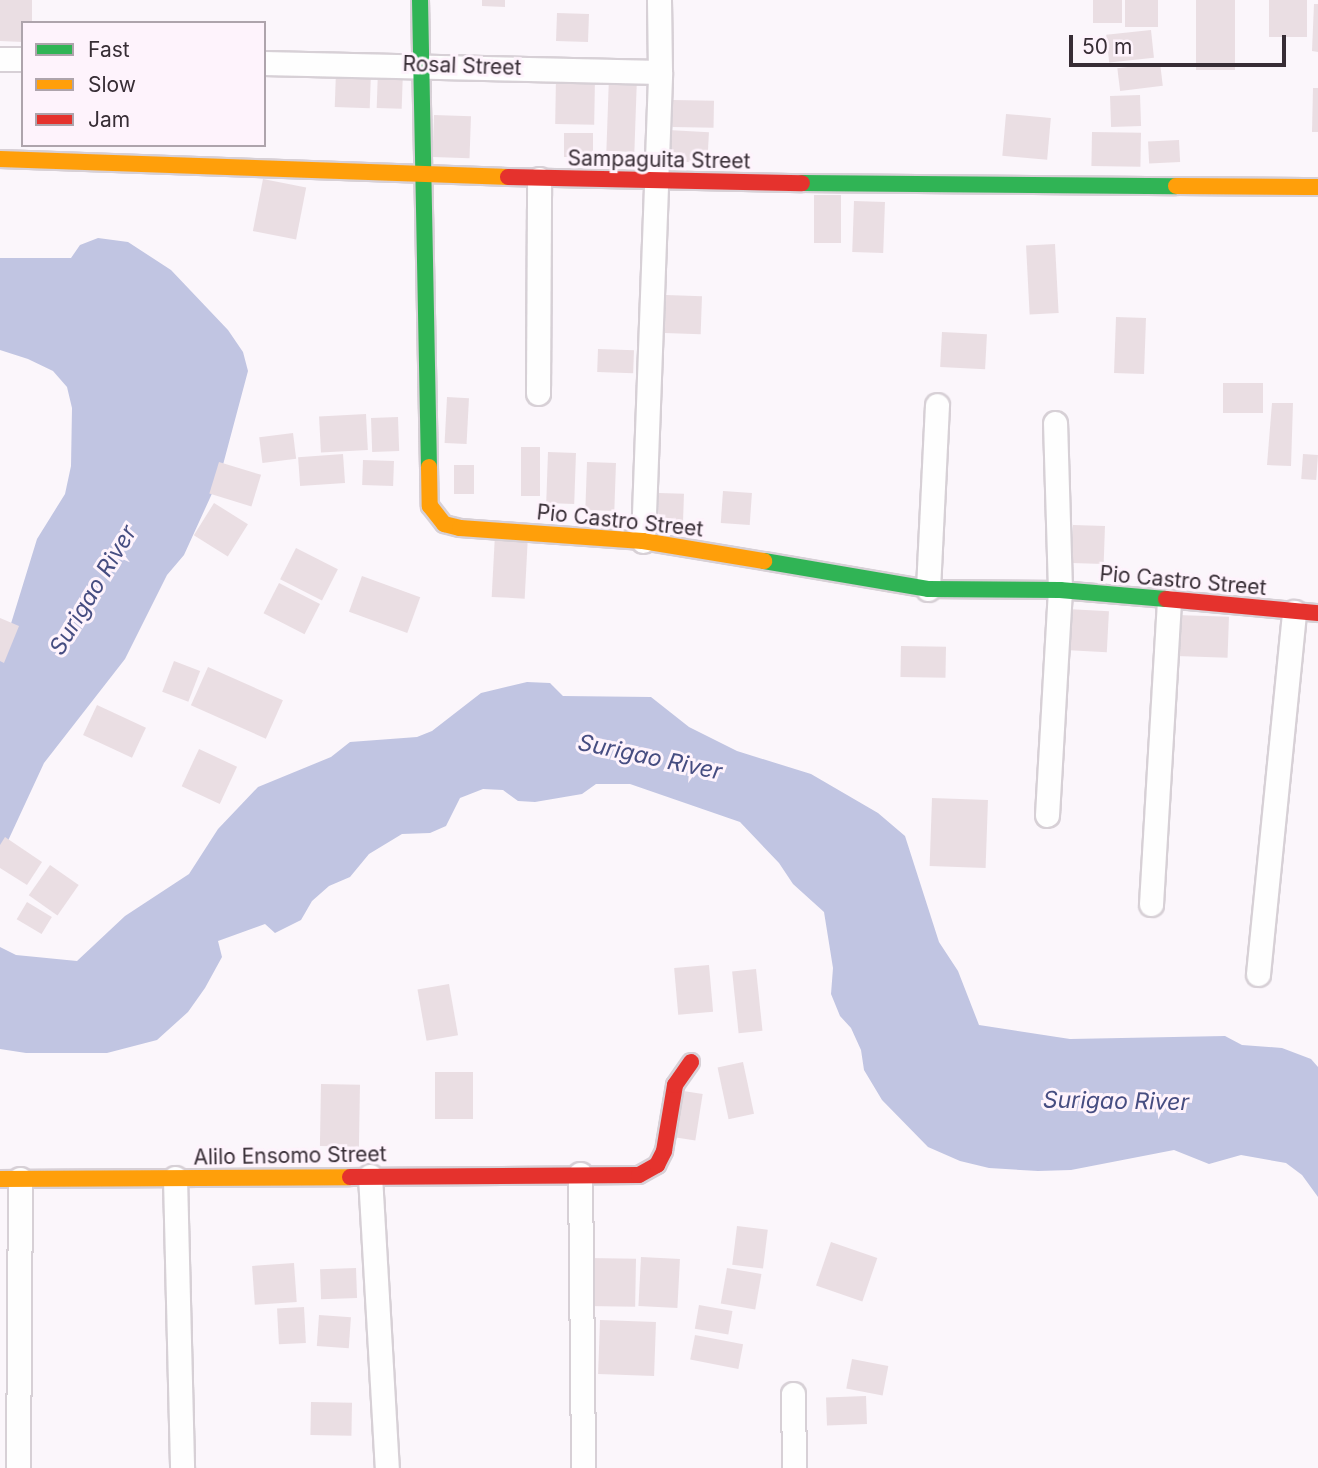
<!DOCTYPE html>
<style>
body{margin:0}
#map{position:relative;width:1318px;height:1468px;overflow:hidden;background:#fbf6fb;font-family:Inter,sans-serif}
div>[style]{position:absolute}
.water>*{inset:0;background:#c1c5e2}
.building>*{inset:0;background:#eadee3;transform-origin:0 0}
.roads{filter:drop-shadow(2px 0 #d7d0d6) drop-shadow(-2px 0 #d7d0d6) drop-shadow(0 2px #d7d0d6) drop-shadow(0 -2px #d7d0d6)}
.street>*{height:23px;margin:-11.5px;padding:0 11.5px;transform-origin:11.5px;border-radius:11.5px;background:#fefefe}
.fast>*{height:16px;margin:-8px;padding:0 8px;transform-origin:8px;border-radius:8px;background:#30b455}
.slow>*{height:16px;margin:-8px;padding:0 8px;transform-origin:8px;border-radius:8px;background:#ff9f0a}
.jam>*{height:16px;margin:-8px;padding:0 8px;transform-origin:8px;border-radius:8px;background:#e5322d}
span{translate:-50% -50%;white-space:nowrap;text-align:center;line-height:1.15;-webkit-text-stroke:6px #fef3fc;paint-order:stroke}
.street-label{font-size:21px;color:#372d35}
.water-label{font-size:23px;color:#464d81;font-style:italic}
.legend{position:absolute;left:21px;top:21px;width:245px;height:126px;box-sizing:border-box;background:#fef3fc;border:2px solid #aea4ac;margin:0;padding:9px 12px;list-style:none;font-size:21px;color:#372d35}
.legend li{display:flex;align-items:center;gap:14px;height:35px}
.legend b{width:35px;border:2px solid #aea4ac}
.scale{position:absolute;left:1069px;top:35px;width:217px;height:32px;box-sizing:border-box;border:4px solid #372d35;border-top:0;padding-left:9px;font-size:21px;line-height:24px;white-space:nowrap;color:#372d35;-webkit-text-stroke:5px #fef3fc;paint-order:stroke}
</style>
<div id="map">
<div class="water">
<div style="clip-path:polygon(98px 238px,128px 242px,171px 270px,228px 330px,243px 352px,248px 371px,220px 476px,184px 555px,167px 575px,125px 659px,44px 763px,0 858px,0 644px,9px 630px,37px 539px,65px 494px,71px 466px,72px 408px,67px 387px,53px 371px,28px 359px,0 350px,0 258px,71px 258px,80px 245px)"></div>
<div style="clip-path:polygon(527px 682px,550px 683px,563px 696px,651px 697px,689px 727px,737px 751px,811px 774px,878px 813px,905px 836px,939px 942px,958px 971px,979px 1025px,1070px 1039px,1225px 1036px,1242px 1045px,1282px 1048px,1311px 1059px,1318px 1067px,1318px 1197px,1302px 1175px,1286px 1163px,1241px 1155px,1209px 1164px,1174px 1150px,1071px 1170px,1038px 1171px,989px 1168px,960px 1161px,928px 1147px,882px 1100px,864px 1070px,861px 1050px,851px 1028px,840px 1016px,831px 994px,833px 968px,824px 912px,793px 884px,779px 863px,740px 822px,630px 784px,596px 784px,582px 794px,535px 802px,518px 801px,503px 790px,483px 789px,460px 798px,446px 826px,430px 833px,402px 834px,369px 854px,350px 877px,329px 886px,312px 901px,301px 920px,275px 933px,265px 924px,218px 941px,222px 957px,205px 988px,188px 1012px,157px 1040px,107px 1053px,26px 1053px,0 1049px,0 947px,16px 955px,77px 961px,125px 916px,189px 874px,218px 829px,258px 787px,331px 757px,350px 742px,417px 737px,432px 731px,481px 693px)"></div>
</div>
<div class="building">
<div style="clip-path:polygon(0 0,32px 0,32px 23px,23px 23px,23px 42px,0 41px)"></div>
<div style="clip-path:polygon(482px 0,505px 0,505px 7px,482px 6px)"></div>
<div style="left:1093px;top:0;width:29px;height:23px"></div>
<div style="left:1125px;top:0;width:33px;height:27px"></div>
<div style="left:1196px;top:0;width:39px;height:70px"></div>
<div style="left:1269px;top:0;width:38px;height:37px"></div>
<div style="clip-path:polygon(1314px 4px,1318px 4px,1318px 52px,1312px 51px)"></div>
<div style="left:557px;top:13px;width:32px;height:28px;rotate:2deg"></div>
<div style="left:1151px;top:30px;width:28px;height:45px;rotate:84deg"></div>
<div style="left:1160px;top:63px;width:23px;height:43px;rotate:83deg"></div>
<div style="left:378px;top:70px;width:25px;height:38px;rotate:2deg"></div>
<div style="left:336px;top:71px;width:35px;height:36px;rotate:2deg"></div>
<div style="left:609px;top:76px;width:28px;height:75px;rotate:2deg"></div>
<div style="left:556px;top:77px;width:39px;height:47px;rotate:1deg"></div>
<div style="clip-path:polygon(1313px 88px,1318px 88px,1318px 132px,1312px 132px)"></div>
<div style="left:1140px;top:95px;width:31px;height:30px;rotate:88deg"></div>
<div style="left:673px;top:100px;width:41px;height:27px;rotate:1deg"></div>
<div style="left:1006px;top:114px;width:45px;height:42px;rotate:5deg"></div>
<div style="left:434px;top:115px;width:37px;height:42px;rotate:2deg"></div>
<div style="left:668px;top:130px;width:41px;height:31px;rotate:3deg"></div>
<div style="left:1092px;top:132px;width:49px;height:34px;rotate:1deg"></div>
<div style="left:564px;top:133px;width:29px;height:24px"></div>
<div style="left:1179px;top:140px;width:22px;height:31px;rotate:87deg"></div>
<div style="left:263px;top:179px;width:44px;height:53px;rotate:11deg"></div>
<div style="left:814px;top:195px;width:27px;height:48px"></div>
<div style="left:854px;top:201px;width:31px;height:51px;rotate:2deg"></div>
<div style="left:1055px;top:244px;width:69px;height:29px;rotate:87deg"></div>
<div style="left:666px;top:295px;width:36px;height:38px;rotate:2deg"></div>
<div style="left:1116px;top:317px;width:30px;height:56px;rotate:2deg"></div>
<div style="left:942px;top:332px;width:45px;height:35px;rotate:3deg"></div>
<div style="left:598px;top:349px;width:36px;height:23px;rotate:2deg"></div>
<div style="left:1223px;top:383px;width:40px;height:30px"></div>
<div style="left:447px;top:397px;width:22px;height:46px;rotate:3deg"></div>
<div style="clip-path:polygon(1272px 403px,1293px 403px,1291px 466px,1267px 465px)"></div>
<div style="left:366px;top:414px;width:36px;height:47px;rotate:87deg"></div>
<div style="left:398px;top:417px;width:34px;height:27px;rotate:88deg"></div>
<div style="left:293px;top:433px;width:26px;height:34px;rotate:83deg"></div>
<div style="left:521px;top:447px;width:19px;height:49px"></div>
<div style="left:548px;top:452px;width:28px;height:51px;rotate:2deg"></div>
<div style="left:343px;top:454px;width:29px;height:45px;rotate:86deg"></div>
<div style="left:1303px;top:454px;width:15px;height:25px;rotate:4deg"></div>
<div style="left:363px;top:460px;width:31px;height:25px;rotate:2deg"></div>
<div style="left:219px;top:462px;width:44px;height:33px;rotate:17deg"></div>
<div style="left:587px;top:462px;width:29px;height:48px;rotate:2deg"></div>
<div style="left:454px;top:465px;width:20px;height:29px"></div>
<div style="left:723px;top:491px;width:29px;height:32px;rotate:4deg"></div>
<div style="left:659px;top:493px;width:25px;height:29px;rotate:2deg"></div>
<div style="left:214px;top:503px;width:40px;height:38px;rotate:32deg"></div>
<div style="left:1073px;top:525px;width:32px;height:38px;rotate:2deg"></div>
<div style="left:495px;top:534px;width:33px;height:63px;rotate:3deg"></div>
<div style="left:296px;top:548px;width:47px;height:35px;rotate:27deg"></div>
<div style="left:362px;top:576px;width:62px;height:38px;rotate:20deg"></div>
<div style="left:279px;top:583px;width:46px;height:34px;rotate:27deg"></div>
<div style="left:1067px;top:609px;width:42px;height:41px;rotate:3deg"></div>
<div style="left:1177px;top:615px;width:52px;height:41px;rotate:2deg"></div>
<div style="clip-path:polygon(0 618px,19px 626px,4px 663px,0 661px)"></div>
<div style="left:901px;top:646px;width:45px;height:31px;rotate:1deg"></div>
<div style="left:174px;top:661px;width:28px;height:33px;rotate:21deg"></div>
<div style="left:208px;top:667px;width:82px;height:42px;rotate:24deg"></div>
<div style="left:97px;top:705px;width:54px;height:33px;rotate:25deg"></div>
<div style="left:199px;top:749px;width:42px;height:41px;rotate:25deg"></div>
<div style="left:932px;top:798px;width:56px;height:68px;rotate:2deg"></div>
<div style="clip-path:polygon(5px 837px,42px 862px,27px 885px,0 868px,0 845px)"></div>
<div style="left:50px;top:865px;width:35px;height:37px;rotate:35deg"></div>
<div style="left:27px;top:902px;width:29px;height:20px;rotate:31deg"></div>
<div style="left:709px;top:965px;width:47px;height:35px;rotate:85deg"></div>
<div style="left:756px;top:969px;width:62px;height:24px;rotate:84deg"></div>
<div style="left:449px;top:984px;width:52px;height:32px;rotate:80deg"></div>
<div style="left:743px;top:1062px;width:53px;height:26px;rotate:78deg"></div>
<div style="left:435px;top:1072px;width:38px;height:47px"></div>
<div style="left:321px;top:1084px;width:39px;height:62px;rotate:1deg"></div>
<div style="left:677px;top:1090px;width:26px;height:47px;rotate:9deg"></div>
<div style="left:737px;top:1226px;width:31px;height:39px;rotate:7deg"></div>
<div style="left:831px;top:1242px;width:49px;height:46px;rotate:19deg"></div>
<div style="left:641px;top:1257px;width:39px;height:49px;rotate:3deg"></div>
<div style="left:588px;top:1258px;width:48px;height:48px;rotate:1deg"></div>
<div style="left:294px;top:1263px;width:39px;height:42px;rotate:86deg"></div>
<div style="left:356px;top:1268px;width:30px;height:36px;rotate:88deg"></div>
<div style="left:727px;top:1268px;width:35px;height:36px;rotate:10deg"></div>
<div style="left:699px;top:1305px;width:34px;height:24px;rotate:10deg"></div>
<div style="left:304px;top:1307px;width:36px;height:27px;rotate:87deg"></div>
<div style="left:319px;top:1315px;width:32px;height:31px;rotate:4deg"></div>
<div style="left:600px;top:1320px;width:56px;height:54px;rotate:2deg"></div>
<div style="left:695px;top:1335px;width:49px;height:25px;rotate:11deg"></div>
<div style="left:852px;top:1359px;width:37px;height:30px;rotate:11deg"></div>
<div style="left:866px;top:1396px;width:28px;height:40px;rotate:88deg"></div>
<div style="left:311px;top:1402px;width:41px;height:33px;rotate:1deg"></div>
</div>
<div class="roads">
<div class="street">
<div style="left:0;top:59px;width:23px"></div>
<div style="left:264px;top:63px;width:396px;rotate:1.3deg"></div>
<div style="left:538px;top:393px;width:214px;rotate:-89.7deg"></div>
<div style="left:643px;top:541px;width:469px;rotate:-87.9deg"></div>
<div style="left:660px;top:72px;width:72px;rotate:-90.8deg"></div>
<div style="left:928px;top:589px;width:184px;rotate:-87.2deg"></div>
<div style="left:1047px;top:815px;width:225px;rotate:-86.7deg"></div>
<div style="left:1060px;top:590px;width:167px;rotate:-91.7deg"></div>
<div style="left:1151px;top:904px;width:303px;rotate:-86.6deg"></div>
<div style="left:1258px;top:974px;width:364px;rotate:-84.3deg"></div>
<div style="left:580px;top:1174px;width:294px;rotate:89.4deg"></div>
<div style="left:370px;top:1176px;width:292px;rotate:86.7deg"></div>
<div style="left:175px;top:1178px;width:290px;rotate:88.6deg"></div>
<div style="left:793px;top:1394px;width:74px;rotate:89.2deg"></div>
<div style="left:18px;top:1468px;width:289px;rotate:-89.6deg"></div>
</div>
<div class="fast">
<div style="left:420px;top:0;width:467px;rotate:88.9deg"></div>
<div style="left:802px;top:183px;width:374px;rotate:0.5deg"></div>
<div style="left:764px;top:561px;width:166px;rotate:9.7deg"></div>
<div style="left:928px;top:589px;width:132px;rotate:0.4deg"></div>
<div style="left:1060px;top:590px;width:106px;rotate:4.9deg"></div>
</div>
<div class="slow">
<div style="left:0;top:159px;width:508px;rotate:2.03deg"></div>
<div style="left:1176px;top:186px;width:142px;rotate:0.4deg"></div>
<div style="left:429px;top:467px;width:39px;rotate:89deg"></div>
<div style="left:430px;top:506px;width:23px;rotate:52deg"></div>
<div style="left:444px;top:524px;width:16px;rotate:14deg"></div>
<div style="left:460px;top:528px;width:183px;rotate:4.1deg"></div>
<div style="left:643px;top:541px;width:123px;rotate:9.4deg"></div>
<div style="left:0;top:1179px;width:350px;rotate:-0.3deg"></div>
</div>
<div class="jam">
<div style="left:508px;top:177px;width:294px;rotate:1.2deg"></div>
<div style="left:1166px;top:599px;width:153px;rotate:5.3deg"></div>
<div style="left:350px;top:1177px;width:289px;rotate:-0.4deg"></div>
<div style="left:639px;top:1175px;width:21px;rotate:-29deg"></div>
<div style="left:657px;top:1165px;width:16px;rotate:-63deg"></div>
<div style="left:664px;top:1151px;width:67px;rotate:-80.5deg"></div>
<div style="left:675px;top:1085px;width:28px;rotate:-55deg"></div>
</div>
</div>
<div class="street-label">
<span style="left:462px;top:66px;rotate:2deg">Rosal Street</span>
<span style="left:659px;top:160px;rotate:1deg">Sampaguita Street</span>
<span style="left:620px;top:521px;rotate:6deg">Pio Castro Street</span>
<span style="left:1183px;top:581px;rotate:5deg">Pio Castro Street</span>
<span style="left:290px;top:1156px;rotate:-1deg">Alilo Ensomo Street</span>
</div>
<div class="water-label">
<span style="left:93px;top:590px;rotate:-59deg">Surigao River</span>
<span style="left:650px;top:757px;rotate:12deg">Surigao River</span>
<span style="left:1116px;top:1101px;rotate:1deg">Surigao River</span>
</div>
<ul class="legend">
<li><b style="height:9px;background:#30b455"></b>Fast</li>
<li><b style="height:9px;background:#ff9f0a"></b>Slow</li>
<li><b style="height:9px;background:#e5322d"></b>Jam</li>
</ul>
<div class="scale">50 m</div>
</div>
